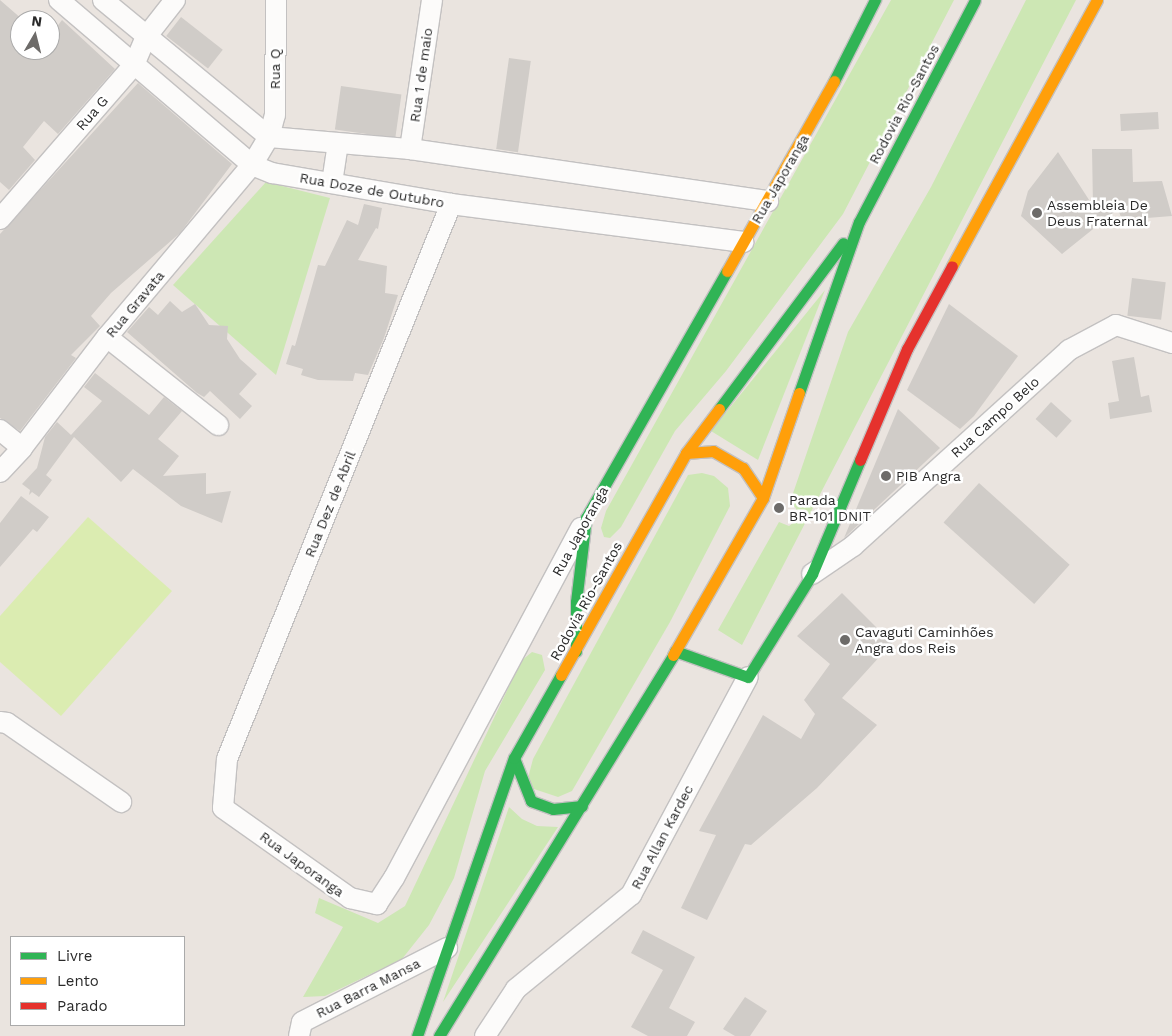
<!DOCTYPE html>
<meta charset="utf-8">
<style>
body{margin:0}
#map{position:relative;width:1172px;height:1036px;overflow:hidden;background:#eae4df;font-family:"Work Sans",sans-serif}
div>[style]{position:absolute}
.green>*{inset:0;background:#cde7b4}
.pitch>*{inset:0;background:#dbecb1}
.building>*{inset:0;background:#d0ccc8;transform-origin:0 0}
.roads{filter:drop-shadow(1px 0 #c3c1c1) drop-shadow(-1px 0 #c3c1c1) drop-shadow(0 1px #c3c1c1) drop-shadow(0 -1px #c3c1c1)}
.street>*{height:20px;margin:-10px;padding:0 10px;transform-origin:10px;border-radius:10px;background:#fcfbfa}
.fast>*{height:11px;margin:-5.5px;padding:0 5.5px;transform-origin:5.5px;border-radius:5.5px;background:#30b455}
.slow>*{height:11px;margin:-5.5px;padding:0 5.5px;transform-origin:5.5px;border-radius:5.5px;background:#ff9f0a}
.jam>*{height:11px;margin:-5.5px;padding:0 5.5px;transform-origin:5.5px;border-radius:5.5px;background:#e5322d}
.dots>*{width:14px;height:14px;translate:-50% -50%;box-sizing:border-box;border:2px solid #fff;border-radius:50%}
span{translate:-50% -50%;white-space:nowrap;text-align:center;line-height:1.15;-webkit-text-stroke:5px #fff;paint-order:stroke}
.street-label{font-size:14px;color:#2a2a2a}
.poi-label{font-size:14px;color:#2a2a2a}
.left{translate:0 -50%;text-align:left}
.legend{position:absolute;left:10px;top:936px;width:175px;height:90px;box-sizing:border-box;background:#fff;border:1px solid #aaa;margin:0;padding:6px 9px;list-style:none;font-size:15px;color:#2a2a2a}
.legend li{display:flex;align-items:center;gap:10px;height:25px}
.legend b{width:25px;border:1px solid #aaa}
.north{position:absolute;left:10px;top:10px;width:50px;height:50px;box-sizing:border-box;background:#fff;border:1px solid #aaa;border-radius:50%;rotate:8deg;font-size:14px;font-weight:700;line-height:20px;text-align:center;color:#2a2a2a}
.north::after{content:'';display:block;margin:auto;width:18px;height:22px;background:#6d6b69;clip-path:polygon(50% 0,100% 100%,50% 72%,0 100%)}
</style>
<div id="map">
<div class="green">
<div style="clip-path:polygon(891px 0,954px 0,843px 214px,726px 371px,675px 431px,621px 527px,610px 538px,604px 537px,601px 528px,606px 511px)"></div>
<div style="clip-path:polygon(1026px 0,1076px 0,742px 645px,718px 630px,779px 522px,789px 526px,801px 517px,795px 507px,789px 505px,848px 332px,931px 187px)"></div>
<div style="clip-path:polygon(266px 182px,330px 198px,276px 375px,173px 285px)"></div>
<div style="clip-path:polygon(825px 290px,758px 460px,711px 431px)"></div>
<div style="clip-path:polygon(702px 473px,714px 476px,728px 488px,730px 506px,670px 622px,572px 791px,558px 797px,534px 789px,528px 778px,533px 759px,688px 475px)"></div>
<div style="clip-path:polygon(532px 652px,542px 655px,545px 670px,485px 771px,454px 878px,429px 925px,402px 959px,325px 996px,303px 997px,343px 927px,315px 913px,319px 898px,378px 923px,405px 906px,521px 661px)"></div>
<div style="clip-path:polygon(509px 807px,522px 819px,537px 826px,558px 827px,443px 1002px)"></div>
</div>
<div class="pitch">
<div style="clip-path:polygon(88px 517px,172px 591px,61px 716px,0 662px,0 616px)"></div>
</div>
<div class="building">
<div style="clip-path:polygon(0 0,23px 20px,20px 20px,20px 50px,50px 50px,50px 36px,62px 20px,115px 69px,58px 134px,44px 121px,23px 147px,35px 160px,9px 190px,0 182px)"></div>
<div style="left:181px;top:17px;width:53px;height:24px;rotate:38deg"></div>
<div style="left:509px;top:58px;width:22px;height:92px;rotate:8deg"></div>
<div style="clip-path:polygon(138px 83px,232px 164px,180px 233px,111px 293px,91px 316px,100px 326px,71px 355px,76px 358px,20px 431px,0 418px,0 234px)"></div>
<div style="left:341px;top:86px;width:61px;height:44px;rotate:8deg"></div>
<div style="left:1158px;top:112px;width:17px;height:38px;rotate:87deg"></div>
<div style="clip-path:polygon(1092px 149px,1132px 149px,1133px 182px,1162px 181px,1172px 216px,1122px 220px,1118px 209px,1062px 254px,1021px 216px,1028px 191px,1058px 152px,1093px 206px)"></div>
<div style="clip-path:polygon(364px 204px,382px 208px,378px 229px,376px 228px,358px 260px,387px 266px,385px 293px,398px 295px,384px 338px,368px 375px,355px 373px,353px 381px,318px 380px,301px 375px,303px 369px,286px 364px,292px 345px,295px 346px,318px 265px,325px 266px,347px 220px,358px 225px)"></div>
<div style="left:1132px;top:278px;width:34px;height:38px;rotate:7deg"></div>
<div style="clip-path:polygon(170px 301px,182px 312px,195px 304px,209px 325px,228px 326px,227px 339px,240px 359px,257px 374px,239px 394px,252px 406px,240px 419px,210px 391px,204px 397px,197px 393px,127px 332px,149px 307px,158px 315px)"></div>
<div style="clip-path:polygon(949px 304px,1018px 356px,974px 416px,960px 429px,907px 390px)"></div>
<div style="clip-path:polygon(1134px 357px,1141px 397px,1149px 395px,1152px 412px,1110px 419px,1108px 403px,1119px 401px,1112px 361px)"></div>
<div style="clip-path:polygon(95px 373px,149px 415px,164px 397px,182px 411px,158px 439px,179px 456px,163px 476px,206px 473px,206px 494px,231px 491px,222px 523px,181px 506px,133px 469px,121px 482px,74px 437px,46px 475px,52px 480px,39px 497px,32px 492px,29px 495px,30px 490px,22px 484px,37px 468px,45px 437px,57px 422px,71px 435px,102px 401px,84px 387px)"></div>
<div style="left:1051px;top:402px;width:28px;height:23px;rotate:42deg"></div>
<div style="clip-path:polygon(898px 409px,940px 448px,844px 538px)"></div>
<div style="left:979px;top:483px;width:122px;height:53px;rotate:42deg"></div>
<div style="clip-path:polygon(21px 496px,49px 517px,37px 532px,33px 529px,0 567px,0 523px)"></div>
<div style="clip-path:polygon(842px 593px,892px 643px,842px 698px,877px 725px,817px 788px,751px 845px,745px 844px,707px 920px,681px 908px,716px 835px,699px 831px,763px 715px,801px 739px,815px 714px,804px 700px,830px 664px,797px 636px)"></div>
<div style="clip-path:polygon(643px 930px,695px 957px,669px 1008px,695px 1022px,687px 1036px,648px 1036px,631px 1027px,663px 970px,631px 953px)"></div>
<div style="clip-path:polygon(745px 997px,767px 1011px,750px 1036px,735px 1036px,723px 1029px)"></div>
</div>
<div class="roads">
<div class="street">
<div style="left:59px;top:0;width:254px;rotate:40.5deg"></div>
<div style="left:252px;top:165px;width:22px;rotate:22deg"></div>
<div style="left:272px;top:173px;width:182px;rotate:9.8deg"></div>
<div style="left:451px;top:204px;width:295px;rotate:7.4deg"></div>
<div style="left:103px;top:0;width:215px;rotate:39.5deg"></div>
<div style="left:269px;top:137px;width:142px;rotate:4.9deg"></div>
<div style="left:410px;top:149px;width:362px;rotate:8.3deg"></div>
<div style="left:410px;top:149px;width:151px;rotate:-81.6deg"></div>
<div style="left:332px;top:183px;width:40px;rotate:-81.5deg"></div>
<div style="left:451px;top:204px;width:598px;rotate:111.98deg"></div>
<div style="left:227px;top:759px;width:49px;rotate:94.7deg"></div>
<div style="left:223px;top:808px;width:156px;rotate:35.3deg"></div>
<div style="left:350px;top:898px;width:28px;rotate:13deg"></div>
<div style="left:377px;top:904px;width:31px;rotate:-57deg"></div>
<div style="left:394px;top:878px;width:397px;rotate:-61.9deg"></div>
<div style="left:0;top:219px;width:204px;rotate:-49deg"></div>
<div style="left:134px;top:65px;width:30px;rotate:-67deg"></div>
<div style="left:146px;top:37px;width:47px;rotate:-51.9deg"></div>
<div style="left:107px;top:337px;width:142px;rotate:38.4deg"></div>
<div style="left:0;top:430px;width:28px;rotate:39deg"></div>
<div style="left:0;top:472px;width:33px;rotate:-47deg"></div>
<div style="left:22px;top:448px;width:140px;rotate:-52.6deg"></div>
<div style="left:107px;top:337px;width:225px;rotate:-49.9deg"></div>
<div style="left:252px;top:165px;width:33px;rotate:-59deg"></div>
<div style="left:269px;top:137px;width:23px;rotate:-75deg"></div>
<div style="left:275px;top:115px;width:115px;rotate:-89.5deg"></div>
<div style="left:812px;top:574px;width:50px;rotate:-34.3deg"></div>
<div style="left:853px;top:546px;width:292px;rotate:-42.2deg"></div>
<div style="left:1069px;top:350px;width:53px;rotate:-28deg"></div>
<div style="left:1116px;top:325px;width:59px;rotate:17.8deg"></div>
<div style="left:0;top:722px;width:7px;rotate:8deg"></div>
<div style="left:7px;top:723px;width:139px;rotate:34.7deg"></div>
<div style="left:299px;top:1036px;width:14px;rotate:-78deg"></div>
<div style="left:302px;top:1022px;width:163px;rotate:-27deg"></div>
<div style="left:485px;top:1036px;width:56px;rotate:-56.6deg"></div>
<div style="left:516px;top:989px;width:149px;rotate:-39.3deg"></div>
<div style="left:631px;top:895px;width:247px;rotate:-61.8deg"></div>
</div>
<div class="fast">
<div style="left:834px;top:81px;width:91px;rotate:-63.2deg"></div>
<div style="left:799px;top:393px;width:181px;rotate:-70.7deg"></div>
<div style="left:859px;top:222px;width:250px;rotate:-62.4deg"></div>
<div style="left:719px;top:409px;width:207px;rotate:-53.2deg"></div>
<div style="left:576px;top:651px;width:49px;rotate:-90deg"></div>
<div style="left:576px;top:602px;width:85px;rotate:-83.2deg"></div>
<div style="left:586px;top:518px;width:284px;rotate:-60.3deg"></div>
<div style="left:675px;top:651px;width:77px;rotate:19.6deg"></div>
<div style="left:748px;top:677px;width:121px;rotate:-58.1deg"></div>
<div style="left:812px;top:574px;width:124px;rotate:-67.2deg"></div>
<div style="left:514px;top:758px;width:46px;rotate:68.4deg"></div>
<div style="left:531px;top:801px;width:23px;rotate:20deg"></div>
<div style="left:553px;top:809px;width:29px;rotate:-6deg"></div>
<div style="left:417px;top:1036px;width:294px;rotate:-70.8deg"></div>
<div style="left:514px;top:758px;width:95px;rotate:-60.5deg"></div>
<div style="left:439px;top:1036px;width:447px;rotate:-58.4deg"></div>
</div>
<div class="slow">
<div style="left:952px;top:266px;width:303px;rotate:-61.4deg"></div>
<div style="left:727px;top:271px;width:218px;rotate:-60.6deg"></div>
<div style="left:686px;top:453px;width:27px;rotate:-4deg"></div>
<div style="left:713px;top:451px;width:34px;rotate:30deg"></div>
<div style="left:743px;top:468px;width:36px;rotate:56deg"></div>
<div style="left:673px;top:655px;width:181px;rotate:-60.2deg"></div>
<div style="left:763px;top:498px;width:111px;rotate:-71.1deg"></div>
<div style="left:561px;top:675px;width:255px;rotate:-60.6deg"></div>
<div style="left:686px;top:453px;width:55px;rotate:-53.1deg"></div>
</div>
<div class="jam">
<div style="left:860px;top:460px;width:121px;rotate:-67.1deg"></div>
<div style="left:907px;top:349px;width:94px;rotate:-61.5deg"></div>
</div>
</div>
<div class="dots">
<div style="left:1037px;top:213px;background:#6d6b69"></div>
<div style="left:886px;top:476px;background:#6d6b69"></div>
<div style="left:779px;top:508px;background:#6d6b69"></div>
<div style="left:845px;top:640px;background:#6d6b69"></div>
</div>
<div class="street-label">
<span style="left:275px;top:69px;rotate:-90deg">Rua Q</span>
<span style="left:421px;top:75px;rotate:-82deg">Rua 1 de maio</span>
<span style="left:904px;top:104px;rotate:-62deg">Rodovia Rio-Santos</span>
<span style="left:92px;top:113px;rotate:-49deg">Rua G</span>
<span style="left:780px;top:179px;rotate:-60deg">Rua Japoranga</span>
<span style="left:372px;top:190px;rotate:10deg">Rua Doze de Outubro</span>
<span style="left:135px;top:304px;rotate:-50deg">Rua Gravata</span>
<span style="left:995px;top:417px;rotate:-42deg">Rua Campo Belo</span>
<span style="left:330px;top:504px;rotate:-68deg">Rua Dez de Abril</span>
<span style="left:580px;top:531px;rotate:-61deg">Rua Japoranga</span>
<span style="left:586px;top:601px;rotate:-61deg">Rodovia Rio-Santos</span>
<span style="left:662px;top:837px;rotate:-62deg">Rua Allan Kardec</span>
<span style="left:302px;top:864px;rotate:36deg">Rua Japoranga</span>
<span style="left:368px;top:988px;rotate:-27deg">Rua Barra Mansa</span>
</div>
<div class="poi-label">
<span class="left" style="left:1047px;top:213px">Assembleia De<br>Deus Fraternal</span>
<span class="left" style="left:896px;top:476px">PIB Angra</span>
<span class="left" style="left:789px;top:508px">Parada<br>BR-101 DNIT</span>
<span class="left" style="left:855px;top:640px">Cavaguti Caminhões<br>Angra dos Reis</span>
</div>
<ul class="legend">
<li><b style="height:6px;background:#30b455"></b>Livre</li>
<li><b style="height:6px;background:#ff9f0a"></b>Lento</li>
<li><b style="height:6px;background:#e5322d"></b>Parado</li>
</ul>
<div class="north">N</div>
</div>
